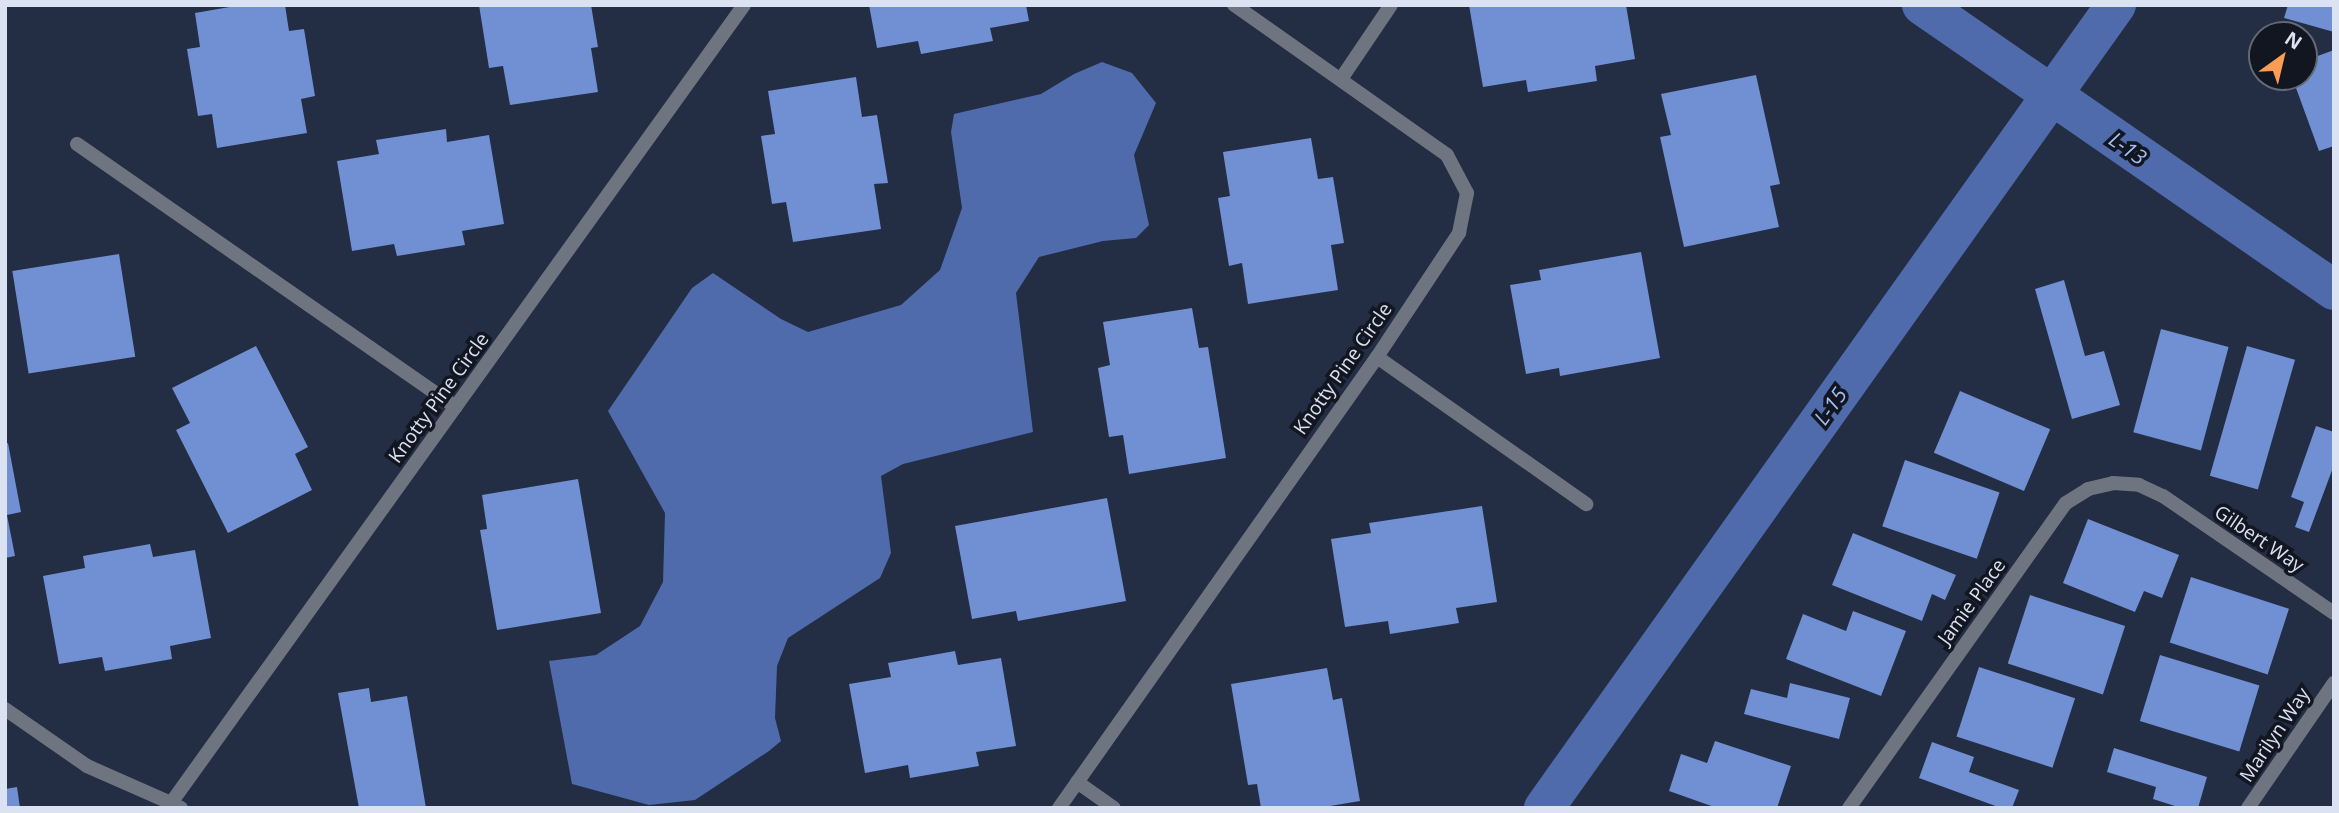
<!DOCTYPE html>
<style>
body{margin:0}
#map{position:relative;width:2339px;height:813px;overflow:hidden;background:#232d43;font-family:"Open Sans",sans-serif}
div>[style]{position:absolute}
.water>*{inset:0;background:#4f6bac}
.canal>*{height:40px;margin:-20px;padding:0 20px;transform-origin:20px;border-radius:20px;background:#4f6bac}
.building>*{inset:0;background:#718fd3;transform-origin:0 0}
.lane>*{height:14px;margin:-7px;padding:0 7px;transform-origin:7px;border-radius:7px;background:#6f7580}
.street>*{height:14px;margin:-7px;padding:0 7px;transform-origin:7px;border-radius:7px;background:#6f7580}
span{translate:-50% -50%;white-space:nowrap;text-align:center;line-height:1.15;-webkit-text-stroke:7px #111620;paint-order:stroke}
.street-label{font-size:19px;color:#dbe2f1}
.water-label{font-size:21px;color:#a5bef5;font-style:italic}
.frame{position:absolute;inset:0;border:7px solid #dbe2f1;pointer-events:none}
.north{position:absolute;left:2248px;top:21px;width:70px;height:70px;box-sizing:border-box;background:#111620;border:2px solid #626874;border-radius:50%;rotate:34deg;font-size:19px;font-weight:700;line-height:28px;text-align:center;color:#dbe2f1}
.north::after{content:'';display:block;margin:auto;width:24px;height:32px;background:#fd9d55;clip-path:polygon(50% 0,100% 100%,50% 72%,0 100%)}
</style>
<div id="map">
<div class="water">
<div style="clip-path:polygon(1102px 62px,1132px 73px,1156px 103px,1134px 155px,1149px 225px,1136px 238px,1103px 241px,1039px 257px,1016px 293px,1033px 432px,903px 464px,881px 476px,891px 553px,880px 578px,788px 638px,777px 666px,775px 718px,781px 741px,769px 751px,695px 800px,649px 805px,572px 784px,549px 661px,596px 655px,640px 626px,663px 582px,665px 513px,608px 411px,692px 288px,713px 273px,781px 319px,808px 332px,901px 305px,940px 270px,962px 208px,951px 132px,954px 114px,1041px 94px,1074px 74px)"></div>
</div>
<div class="canal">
<div style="left:1922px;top:5px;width:501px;rotate:34.67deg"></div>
<div style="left:1544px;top:808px;width:986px;rotate:-54.54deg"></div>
</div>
<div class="building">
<div style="clip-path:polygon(241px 5px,285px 5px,289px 31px,304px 29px,315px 96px,301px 99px,307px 133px,217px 148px,212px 114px,198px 116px,187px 49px,200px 47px,195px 13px)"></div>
<div style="clip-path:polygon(479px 5px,591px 5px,598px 47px,591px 48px,598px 92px,510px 105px,503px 66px,489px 68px)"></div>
<div style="clip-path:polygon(869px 5px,1026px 5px,1029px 21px,990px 28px,993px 41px,921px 54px,918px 41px,877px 48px)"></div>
<div style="clip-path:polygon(1469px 5px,1626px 5px,1635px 59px,1595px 66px,1597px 81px,1528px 92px,1526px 80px,1483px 87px)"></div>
<div style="clip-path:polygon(2288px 5px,2334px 5px,2334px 32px,2284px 18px)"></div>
<div style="clip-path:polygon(2334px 50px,2334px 146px,2319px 151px,2292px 77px,2304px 77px,2304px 61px)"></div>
<div style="clip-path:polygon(1756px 75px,1780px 184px,1770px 186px,1779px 227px,1684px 247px,1660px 137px,1671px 135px,1661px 94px)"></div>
<div style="clip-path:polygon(856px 77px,862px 117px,877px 115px,888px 183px,874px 184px,881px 229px,793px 242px,786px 202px,772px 204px,761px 136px,775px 134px,768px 91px)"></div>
<div style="clip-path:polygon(446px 129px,447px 142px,489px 135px,504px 224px,462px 231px,465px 245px,397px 256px,394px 244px,352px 251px,337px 161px,379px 154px,376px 140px)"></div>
<div style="clip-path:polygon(1311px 138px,1318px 179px,1333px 177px,1344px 243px,1331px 245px,1338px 290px,1248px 304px,1242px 263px,1229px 266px,1218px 198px,1230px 196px,1223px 152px)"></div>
<div style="clip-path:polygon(1641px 252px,1660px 358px,1560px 376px,1559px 368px,1526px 374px,1510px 285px,1541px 280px,1539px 270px)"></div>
<div style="left:119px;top:254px;width:104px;height:108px;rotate:81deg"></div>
<div style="clip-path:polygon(2064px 280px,2085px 356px,2104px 351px,2120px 405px,2072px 419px,2035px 289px)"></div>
<div style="clip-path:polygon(1192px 308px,1199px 348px,1208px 347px,1226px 458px,1129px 474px,1123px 435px,1109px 437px,1098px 368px,1110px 365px,1103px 322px)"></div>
<div style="left:2161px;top:329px;width:70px;height:107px;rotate:15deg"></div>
<div style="clip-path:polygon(256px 346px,308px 447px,295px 454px,312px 490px,228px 533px,176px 430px,190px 423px,172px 388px)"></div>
<div style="left:2247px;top:346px;width:50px;height:135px;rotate:16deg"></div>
<div style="left:1960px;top:391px;width:98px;height:67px;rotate:23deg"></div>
<div style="clip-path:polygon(2316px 426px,2334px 432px,2334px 465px,2309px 532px,2295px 527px,2304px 502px,2291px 497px)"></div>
<div style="clip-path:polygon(8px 443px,21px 512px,7px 515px,15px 556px,5px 558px,5px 444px)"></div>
<div style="left:1905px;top:460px;width:100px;height:70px;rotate:19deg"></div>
<div style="clip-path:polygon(578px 479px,601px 613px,497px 630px,480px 530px,487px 529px,482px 495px)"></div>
<div style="clip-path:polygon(1107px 498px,1126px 601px,1018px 621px,1016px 611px,972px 619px,955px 526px)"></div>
<div style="clip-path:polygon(1482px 506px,1497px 602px,1456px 608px,1459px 623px,1390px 634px,1388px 621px,1345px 627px,1331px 539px,1371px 533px,1369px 523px)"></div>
<div style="clip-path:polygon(2088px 519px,2179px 555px,2162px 598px,2144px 591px,2135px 612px,2063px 583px)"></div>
<div style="clip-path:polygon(1853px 533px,1956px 575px,1945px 600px,1932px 594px,1922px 621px,1832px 585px)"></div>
<div style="clip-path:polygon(150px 544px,153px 557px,195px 550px,211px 638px,170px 646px,172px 659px,105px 671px,102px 657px,59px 664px,43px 576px,85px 568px,83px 556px)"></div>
<div style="left:2191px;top:577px;width:103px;height:69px;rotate:18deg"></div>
<div style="left:2030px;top:595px;width:100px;height:72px;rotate:18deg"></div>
<div style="clip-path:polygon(1853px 611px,1906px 631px,1881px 696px,1786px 659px,1803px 614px,1846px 631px)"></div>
<div style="clip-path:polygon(955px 651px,958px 665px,1001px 658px,1016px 746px,976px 752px,979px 766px,910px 778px,908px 765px,865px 773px,849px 684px,891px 677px,888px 663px)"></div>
<div style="left:2160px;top:655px;width:104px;height:69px;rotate:17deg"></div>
<div style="left:1979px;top:667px;width:101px;height:73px;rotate:18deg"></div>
<div style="clip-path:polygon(1327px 668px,1333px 700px,1342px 698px,1360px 801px,1318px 808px,1261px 808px,1257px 784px,1248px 785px,1231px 684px)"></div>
<div style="clip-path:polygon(1790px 683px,1850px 698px,1839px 739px,1744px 714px,1751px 689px,1787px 698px)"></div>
<div style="clip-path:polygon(369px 688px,371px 702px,407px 696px,426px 808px,359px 808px,338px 693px)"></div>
<div style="clip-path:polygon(1715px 741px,1791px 766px,1777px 808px,1717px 808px,1669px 791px,1681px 754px,1707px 763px)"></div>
<div style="clip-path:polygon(1932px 742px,1974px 757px,1969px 772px,2019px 790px,2012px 808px,2001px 808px,1919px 778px)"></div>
<div style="clip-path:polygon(2114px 748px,2207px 777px,2198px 808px,2181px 808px,2153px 799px,2156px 787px,2107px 772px)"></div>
<div style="clip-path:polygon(17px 787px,20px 808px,5px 808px,5px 789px)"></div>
</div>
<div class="lane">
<div style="left:1341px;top:79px;width:89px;rotate:-56deg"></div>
<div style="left:77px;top:144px;width:461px;rotate:34.8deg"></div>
<div style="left:1377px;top:357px;width:256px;rotate:35.1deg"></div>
<div style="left:5px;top:709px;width:100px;rotate:34.8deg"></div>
<div style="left:87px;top:766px;width:92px;rotate:23.8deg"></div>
<div style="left:1077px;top:782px;width:45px;rotate:35.1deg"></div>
</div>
<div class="street">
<div style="left:181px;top:808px;width:11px;rotate:-153deg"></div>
<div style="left:171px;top:803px;width:982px;rotate:-54.32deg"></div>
<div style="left:1059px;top:808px;width:552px;rotate:-54.81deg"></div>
<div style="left:1377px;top:357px;width:149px;rotate:-56.5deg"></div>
<div style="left:1459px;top:233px;width:41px;rotate:-78.7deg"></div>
<div style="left:1467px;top:193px;width:43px;rotate:-117.8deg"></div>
<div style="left:1447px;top:155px;width:261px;rotate:-144.8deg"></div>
<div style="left:1849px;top:808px;width:374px;rotate:-54.6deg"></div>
<div style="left:2066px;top:503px;width:26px;rotate:-32deg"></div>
<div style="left:2088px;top:489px;width:26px;rotate:-13deg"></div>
<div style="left:2113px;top:483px;width:26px;rotate:4deg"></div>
<div style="left:2139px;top:485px;width:26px;rotate:25deg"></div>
<div style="left:2163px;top:496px;width:207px;rotate:34.4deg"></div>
<div style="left:2248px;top:808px;width:152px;rotate:-55.5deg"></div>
</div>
<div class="street-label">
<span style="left:1343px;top:369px;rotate:-55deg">Knotty Pine Circle</span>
<span style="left:439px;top:398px;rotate:-54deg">Knotty Pine Circle</span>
<span style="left:2259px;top:539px;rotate:34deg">Gilbert Way</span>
<span style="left:1972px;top:602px;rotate:-54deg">Jamie Place</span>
<span style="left:2275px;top:735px;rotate:-56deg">Marilyn Way</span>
</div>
<div class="water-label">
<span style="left:2128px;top:148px;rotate:35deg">L-13</span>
<span style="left:1830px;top:406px;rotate:-55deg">L-15</span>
</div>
<div class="frame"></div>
<div class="north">N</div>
</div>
